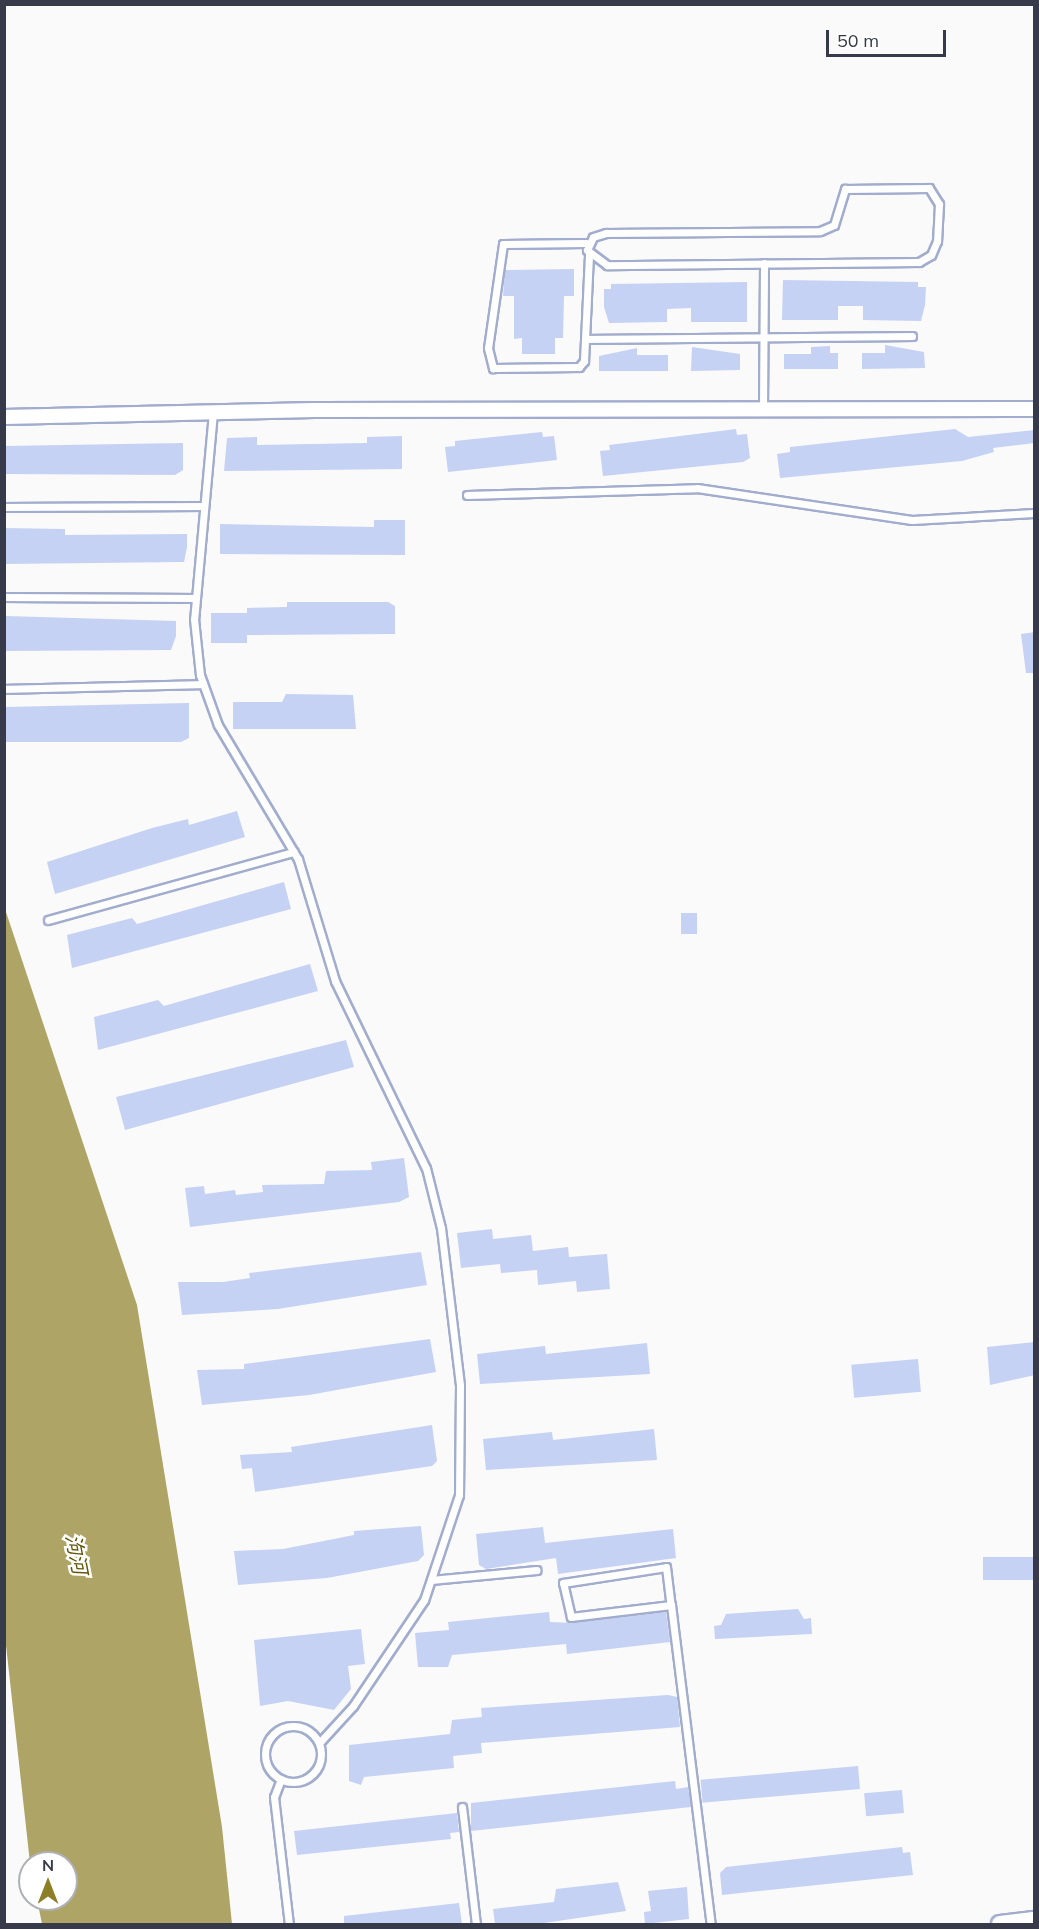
<!DOCTYPE html>
<meta charset="utf-8">
<style>
body{margin:0}
#map{position:relative;width:1039px;height:1929px;overflow:hidden;background:#fafafa;font-family:Mulish,"Noto Sans SC",sans-serif}
div>[style]{position:absolute}
.water>*{inset:0;background:#aea465}
.building>*{inset:0;background:#c6d2f4;transform-origin:0 0}
.roads{filter:drop-shadow(2px 0 #a2adce) drop-shadow(-2px 0 #a2adce) drop-shadow(0 2px #a2adce) drop-shadow(0 -2px #a2adce)}
.service>*{height:7px;margin:-3.5px;padding:0 3.5px;transform-origin:3.5px;border-radius:3.5px;background:#fff}
.service>.ring{margin:-3.5px;padding:0;box-sizing:content-box;background:none;border:7px solid #fff;border-radius:50%}
.minor>*{height:14px;margin:-7px;padding:0 7px;transform-origin:7px;border-radius:7px;background:#fff}
.tertiary>*{height:16px;margin:-8px;padding:0 8px;transform-origin:8px;border-radius:8px;background:#fff}
span{translate:-50% -50%;white-space:nowrap;text-align:center;line-height:1.15;-webkit-text-stroke:5px #fff;paint-order:stroke}
.water-label{font-size:20px;color:#625708;font-style:italic}
.frame{position:absolute;inset:0;border:6px solid #373b49;pointer-events:none}
.north{position:absolute;left:18px;top:1851px;width:60px;height:60px;box-sizing:border-box;background:#fff;border:2px solid #afb1b6;border-radius:50%;rotate:0deg;font-size:16px;font-weight:700;line-height:24px;text-align:center;color:#373b49}
.north::after{content:'';display:block;margin:auto;width:21px;height:27px;background:#8d7f25;clip-path:polygon(50% 0,100% 100%,50% 72%,0 100%)}
.scale{position:absolute;left:826px;top:30px;width:120px;height:27px;box-sizing:border-box;border:3px solid #373b49;border-top:0;padding-left:8px;font-size:18px;line-height:21px;white-space:nowrap;color:#373b49;-webkit-text-stroke:4px #fff;paint-order:stroke}
</style>
<div id="map">
<div class="water">
<div style="clip-path:polygon(4px 906px,137px 1305px,222px 1827px,232px 1924px,42px 1924px,37px 1899px,66px 1899px,66px 1863px,30px 1863px,4px 1627px)"></div>
</div>
<div class="building">
<div style="clip-path:polygon(574px 269px,574px 296px,564px 296px,563px 338px,555px 338px,555px 354px,522px 354px,522px 338px,514px 339px,514px 296px,503px 296px,505px 270px)"></div>
<div style="clip-path:polygon(783px 280px,918px 282px,918px 287px,926px 287px,925px 305px,921px 321px,863px 320px,863px 306px,838px 306px,838px 320px,782px 320px)"></div>
<div style="clip-path:polygon(747px 282px,747px 322px,691px 322px,691px 308px,667px 309px,667px 322px,609px 323px,604px 307px,604px 289px,611px 289px,611px 284px)"></div>
<div style="clip-path:polygon(885px 345px,924px 352px,925px 368px,862px 369px,862px 353px,885px 353px)"></div>
<div style="clip-path:polygon(830px 346px,830px 353px,838px 353px,838px 369px,784px 369px,784px 354px,811px 354px,811px 347px)"></div>
<div style="clip-path:polygon(692px 347px,740px 354px,740px 370px,691px 371px)"></div>
<div style="clip-path:polygon(637px 348px,637px 355px,668px 355px,668px 371px,599px 371px,599px 356px)"></div>
<div style="clip-path:polygon(736px 429px,737px 435px,747px 434px,750px 458px,743px 462px,603px 476px,600px 451px,610px 450px,609px 445px)"></div>
<div style="clip-path:polygon(955px 429px,968px 437px,1035px 430px,1035px 443px,993px 448px,994px 452px,962px 461px,780px 478px,777px 454px,790px 452px,790px 447px)"></div>
<div style="clip-path:polygon(542px 432px,543px 437px,554px 436px,557px 460px,448px 472px,445px 447px,455px 446px,455px 441px)"></div>
<div style="clip-path:polygon(402px 436px,402px 469px,224px 471px,227px 438px,257px 437px,257px 445px,367px 443px,367px 437px)"></div>
<div style="clip-path:polygon(183px 443px,183px 470px,175px 475px,4px 474px,4px 446px)"></div>
<div style="clip-path:polygon(374px 520px,405px 520px,405px 555px,220px 554px,220px 524px,374px 527px)"></div>
<div style="clip-path:polygon(4px 528px,65px 529px,65px 535px,187px 534px,187px 547px,184px 562px,4px 564px)"></div>
<div style="clip-path:polygon(287px 602px,388px 602px,395px 606px,395px 634px,247px 635px,247px 643px,211px 643px,211px 613px,247px 613px,247px 608px,287px 607px)"></div>
<div style="clip-path:polygon(6px 616px,176px 621px,176px 636px,171px 650px,4px 651px)"></div>
<div style="clip-path:polygon(1035px 632px,1035px 673px,1026px 673px,1021px 634px)"></div>
<div style="clip-path:polygon(286px 694px,353px 695px,356px 729px,233px 729px,233px 702px,282px 702px)"></div>
<div style="clip-path:polygon(189px 703px,189px 738px,181px 742px,4px 742px,4px 707px)"></div>
<div style="clip-path:polygon(237px 811px,245px 837px,55px 894px,47px 862px,152px 828px,188px 819px,189px 825px)"></div>
<div style="clip-path:polygon(284px 882px,291px 909px,72px 968px,67px 935px,132px 918px,137px 924px)"></div>
<div style="left:681px;top:913px;width:16px;height:21px"></div>
<div style="clip-path:polygon(310px 964px,318px 991px,98px 1050px,94px 1017px,158px 1000px,164px 1006px)"></div>
<div style="clip-path:polygon(346px 1040px,354px 1067px,125px 1130px,116px 1097px)"></div>
<div style="clip-path:polygon(404px 1158px,409px 1197px,399px 1202px,190px 1227px,185px 1188px,204px 1186px,205px 1194px,235px 1190px,236px 1195px,263px 1192px,262px 1185px,324px 1184px,326px 1171px,372px 1170px,371px 1162px)"></div>
<div style="clip-path:polygon(492px 1229px,493px 1239px,531px 1235px,533px 1251px,568px 1247px,569px 1257px,607px 1254px,610px 1289px,577px 1292px,576px 1281px,538px 1285px,537px 1270px,501px 1273px,500px 1264px,461px 1268px,457px 1233px)"></div>
<div style="clip-path:polygon(421px 1252px,427px 1285px,278px 1309px,182px 1315px,178px 1282px,223px 1282px,250px 1278px,249px 1273px)"></div>
<div style="clip-path:polygon(430px 1339px,436px 1372px,309px 1395px,202px 1405px,197px 1370px,244px 1369px,244px 1364px)"></div>
<div style="clip-path:polygon(1035px 1342px,1035px 1375px,990px 1385px,987px 1347px)"></div>
<div style="clip-path:polygon(647px 1343px,650px 1374px,480px 1384px,477px 1354px,545px 1346px,546px 1354px)"></div>
<div style="left:918px;top:1359px;width:33px;height:67px;rotate:85deg"></div>
<div style="clip-path:polygon(432px 1425px,437px 1461px,432px 1466px,255px 1492px,252px 1468px,242px 1469px,240px 1455px,292px 1452px,291px 1447px)"></div>
<div style="clip-path:polygon(654px 1429px,657px 1460px,486px 1470px,483px 1439px,552px 1432px,553px 1440px)"></div>
<div style="clip-path:polygon(421px 1526px,424px 1555px,418px 1561px,327px 1578px,238px 1585px,234px 1551px,283px 1549px,354px 1535px,354px 1531px)"></div>
<div style="clip-path:polygon(543px 1527px,545px 1543px,673px 1529px,676px 1558px,558px 1574px,556px 1558px,486px 1569px,479px 1565px,476px 1534px)"></div>
<div style="left:1035px;top:1557px;width:23px;height:52px;rotate:90deg"></div>
<div style="clip-path:polygon(798px 1609px,804px 1619px,811px 1618px,812px 1634px,715px 1639px,714px 1626px,721px 1625px,726px 1614px)"></div>
<div style="clip-path:polygon(549px 1612px,550px 1622px,572px 1623px,666px 1612px,670px 1642px,567px 1654px,566px 1644px,452px 1655px,448px 1667px,418px 1667px,415px 1633px,449px 1630px,448px 1622px)"></div>
<div style="clip-path:polygon(361px 1629px,365px 1664px,348px 1666px,351px 1689px,334px 1710px,288px 1701px,260px 1706px,254px 1640px)"></div>
<div style="clip-path:polygon(668px 1695px,677px 1697px,680px 1727px,481px 1743px,482px 1753px,453px 1756px,454px 1768px,364px 1777px,361px 1785px,349px 1781px,349px 1745px,450px 1734px,452px 1720px,482px 1717px,481px 1708px)"></div>
<div style="left:858px;top:1766px;width:23px;height:158px;rotate:85deg"></div>
<div style="clip-path:polygon(675px 1781px,676px 1789px,688px 1787px,691px 1807px,471px 1831px,471px 1803px)"></div>
<div style="left:902px;top:1790px;width:23px;height:38px;rotate:85deg"></div>
<div style="clip-path:polygon(457px 1813px,459px 1832px,450px 1833px,451px 1839px,297px 1855px,294px 1831px)"></div>
<div style="clip-path:polygon(902px 1847px,903px 1853px,910px 1852px,913px 1875px,722px 1895px,720px 1873px,726px 1867px)"></div>
<div style="clip-path:polygon(618px 1882px,626px 1911px,537px 1924px,495px 1924px,493px 1909px,554px 1902px,556px 1889px)"></div>
<div style="clip-path:polygon(687px 1887px,689px 1919px,645px 1924px,644px 1912px,651px 1911px,648px 1891px)"></div>
<div style="clip-path:polygon(459px 1903px,462px 1924px,344px 1924px,344px 1916px)"></div>
</div>
<div class="roads">
<div class="service">
<div style="left:929px;top:188px;width:19px;rotate:58deg"></div>
<div style="left:939px;top:204px;width:37px;rotate:93deg"></div>
<div style="left:937px;top:241px;width:15px;rotate:113deg"></div>
<div style="left:931px;top:255px;width:14px;rotate:150deg"></div>
<div style="left:919px;top:262px;width:312px;rotate:179.4deg"></div>
<div style="left:607px;top:265px;width:25px;rotate:-143deg"></div>
<div style="left:587px;top:250px;width:14px;rotate:-65deg"></div>
<div style="left:593px;top:237px;width:14px;rotate:-17deg"></div>
<div style="left:606px;top:233px;width:214px;rotate:-0.5deg"></div>
<div style="left:820px;top:231px;width:15px;rotate:-23deg"></div>
<div style="left:834px;top:225px;width:38px;rotate:-73deg"></div>
<div style="left:845px;top:189px;width:84px;rotate:-0.7deg"></div>
<div style="left:586px;top:243px;width:83px;rotate:179.3deg"></div>
<div style="left:503px;top:244px;width:105px;rotate:98.2deg"></div>
<div style="left:488px;top:348px;width:21px;rotate:76deg"></div>
<div style="left:493px;top:368px;width:86px;rotate:-0.7deg"></div>
<div style="left:579px;top:367px;width:8px;rotate:-50deg"></div>
<div style="left:584px;top:361px;width:107px;rotate:-87.3deg"></div>
<div style="left:585px;top:339px;width:327px;rotate:-0.5deg"></div>
<div style="left:763px;top:410px;width:147px;rotate:-89.6deg"></div>
<div style="left:213px;top:412px;width:208px;rotate:95.2deg"></div>
<div style="left:194px;top:619px;width:56px;rotate:83.9deg"></div>
<div style="left:200px;top:675px;width:53px;rotate:70.2deg"></div>
<div style="left:218px;top:725px;width:156px;rotate:59.2deg"></div>
<div style="left:298px;top:859px;width:127px;rotate:73.1deg"></div>
<div style="left:335px;top:981px;width:208px;rotate:64.1deg"></div>
<div style="left:426px;top:1168px;width:62px;rotate:76deg"></div>
<div style="left:441px;top:1228px;width:158px;rotate:83.1deg"></div>
<div style="left:460px;top:1385px;width:110px;rotate:90.5deg"></div>
<div style="left:459px;top:1495px;width:111px;rotate:108.4deg"></div>
<div style="left:424px;top:1600px;width:128px;rotate:123.8deg"></div>
<div style="left:353px;top:1706px;width:50px;rotate:132.6deg"></div>
<div style="left:467px;top:495px;width:230px;rotate:-1.7deg"></div>
<div style="left:697px;top:488px;width:217px;rotate:8.5deg"></div>
<div style="left:912px;top:520px;width:122px;rotate:-3.3deg"></div>
<div style="left:4px;top:507px;width:199px;rotate:-0.3deg"></div>
<div style="left:4px;top:597px;width:191px;rotate:0.3deg"></div>
<div style="left:4px;top:689px;width:199px;rotate:-1.4deg"></div>
<div style="left:48px;top:920px;width:255px;rotate:-15.5deg"></div>
<div style="left:431px;top:1580px;width:106px;rotate:-5.4deg"></div>
<div style="left:671px;top:1605px;width:101px;rotate:173.2deg"></div>
<div style="left:571px;top:1617px;width:35px;rotate:-103deg"></div>
<div style="left:563px;top:1583px;width:104px;rotate:-8.8deg"></div>
<div style="left:666px;top:1567px;width:38px;rotate:83deg"></div>
<div style="left:671px;top:1605px;width:321px;rotate:82.9deg"></div>
<div class="ring" style="left:265px;top:1726px;width:49px;height:49px"></div>
<div style="left:281px;top:1779px;width:19px;rotate:111deg"></div>
<div style="left:274px;top:1797px;width:128px;rotate:83.3deg"></div>
<div style="left:462px;top:1807px;width:118px;rotate:83.2deg"></div>
</div>
<div class="minor">
<div style="left:4px;top:417px;width:310px;rotate:-1.3deg"></div>
<div style="left:314px;top:410px;width:720px;rotate:-0.08deg"></div>
</div>
<div class="tertiary">
<div style="left:1000px;top:1924px;width:34px;rotate:-7deg"></div>
</div>
</div>
<div class="water-label">
<span style="left:77px;top:1554px;rotate:79deg">泃河</span>
</div>
<div class="frame"></div>
<div class="north">N</div>
<div class="scale">50 m</div>
</div>
